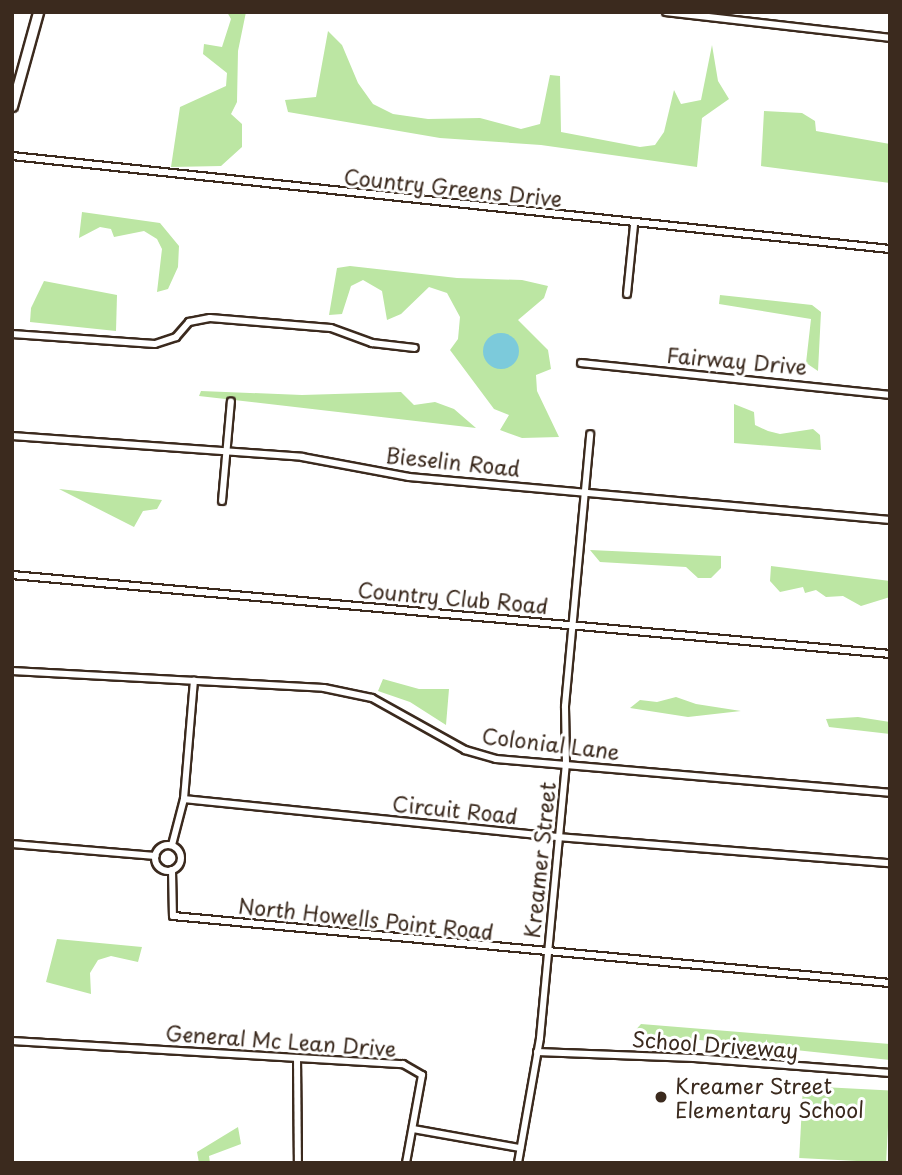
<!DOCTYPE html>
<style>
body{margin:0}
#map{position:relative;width:902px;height:1175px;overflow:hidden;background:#fff;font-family:"Playpen Sans",sans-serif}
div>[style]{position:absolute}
.green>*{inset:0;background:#bce6a3;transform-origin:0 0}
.water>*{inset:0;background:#7ccadb}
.round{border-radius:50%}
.roads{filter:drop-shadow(2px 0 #3b2a1e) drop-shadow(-2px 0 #3b2a1e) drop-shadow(0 2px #3b2a1e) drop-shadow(0 -2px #3b2a1e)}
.minor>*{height:6px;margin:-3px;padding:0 3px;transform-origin:3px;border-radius:3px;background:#fff}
.minor>.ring{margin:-3px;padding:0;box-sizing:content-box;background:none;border:6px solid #fff;border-radius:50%}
.secondary>*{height:9px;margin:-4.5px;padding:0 4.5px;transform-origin:4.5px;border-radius:4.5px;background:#fff}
.dots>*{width:19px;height:19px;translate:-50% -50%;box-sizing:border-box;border:4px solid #fff;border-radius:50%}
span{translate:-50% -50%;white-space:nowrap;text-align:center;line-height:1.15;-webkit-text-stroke:6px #fff;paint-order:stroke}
.street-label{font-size:21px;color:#3b2a1e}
.poi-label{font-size:21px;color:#3b2a1e}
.left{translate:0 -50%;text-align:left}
.frame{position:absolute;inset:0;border:14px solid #3b2a1e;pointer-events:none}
</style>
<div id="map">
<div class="green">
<div style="clip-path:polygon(227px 12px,246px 12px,238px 51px,237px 102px,231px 114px,242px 124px,242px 147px,221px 166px,171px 167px,180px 107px,226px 86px,227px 73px,203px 54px,204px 44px,222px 47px,231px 19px)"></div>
<div style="clip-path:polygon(328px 31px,342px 45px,358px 83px,373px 104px,393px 114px,428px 119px,480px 118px,521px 129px,540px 124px,550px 75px,560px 76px,561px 132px,640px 147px,655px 145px,664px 132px,674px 90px,681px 104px,701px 100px,712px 45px,718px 81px,729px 99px,702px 118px,697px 167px,541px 145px,440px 138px,288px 112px,285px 100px,316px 97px)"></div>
<div style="clip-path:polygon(764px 111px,802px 113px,815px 121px,816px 131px,890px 144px,890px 183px,761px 166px)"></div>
<div style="clip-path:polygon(82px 212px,160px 223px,179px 246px,178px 267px,168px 289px,157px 292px,162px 249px,157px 239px,144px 231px,114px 237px,111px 229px,100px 227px,79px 238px)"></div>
<div style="clip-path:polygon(350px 266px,457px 278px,522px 280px,548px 286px,544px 298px,518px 320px,548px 350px,551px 369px,536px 375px,537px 391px,559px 437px,522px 438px,500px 430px,509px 415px,494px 409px,450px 350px,458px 339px,460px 317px,447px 293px,429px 287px,401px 314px,387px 320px,382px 291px,363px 280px,351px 286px,342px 314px,329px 315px,337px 268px)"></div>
<div style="clip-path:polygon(44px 281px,117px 295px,116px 331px,30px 322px,31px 308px)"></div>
<div style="clip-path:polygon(720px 295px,812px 305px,821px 312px,818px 371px,806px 363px,811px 319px,719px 304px)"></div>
<div style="clip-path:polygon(201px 391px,302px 395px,401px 392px,414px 405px,435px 402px,454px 409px,476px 428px,199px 396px)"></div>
<div style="clip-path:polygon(734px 404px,754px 412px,755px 425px,768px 431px,780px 434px,813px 429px,820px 435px,821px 450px,734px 443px)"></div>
<div style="clip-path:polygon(59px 489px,162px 500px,157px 509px,143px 511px,134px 527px)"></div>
<div style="clip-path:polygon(590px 550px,721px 556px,721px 568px,711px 578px,698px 578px,686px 567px,600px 562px)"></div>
<div style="clip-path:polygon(771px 566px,890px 581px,890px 597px,861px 606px,843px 596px,826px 597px,816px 590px,805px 593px,803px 587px,780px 592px,770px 581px)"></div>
<div style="clip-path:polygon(383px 679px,419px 689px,449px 689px,446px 725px,410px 702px,378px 691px)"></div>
<div style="clip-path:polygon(676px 697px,696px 704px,741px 711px,688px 717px,630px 708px,640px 700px,657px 702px)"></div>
<div style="clip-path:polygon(858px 717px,890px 722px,890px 734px,829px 727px,826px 719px)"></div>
<div style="clip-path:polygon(57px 939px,142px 947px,138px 962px,111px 956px,98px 960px,90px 973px,91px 994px,46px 982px)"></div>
<div style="clip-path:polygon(641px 1024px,890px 1044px,890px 1060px,633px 1033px)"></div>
<div style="left:803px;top:1086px;width:87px;height:72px;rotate:3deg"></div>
<div style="clip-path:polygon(238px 1127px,241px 1144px,209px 1156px,210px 1163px,199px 1163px,197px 1152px)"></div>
</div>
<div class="water">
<div class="round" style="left:483px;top:333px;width:36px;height:36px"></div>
</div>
<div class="roads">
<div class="minor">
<div style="left:666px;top:12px;width:226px;rotate:6.6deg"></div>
<div style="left:12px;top:156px;width:883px;rotate:6.05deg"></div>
<div style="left:627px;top:294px;width:69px;rotate:-84.2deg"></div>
<div style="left:12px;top:334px;width:143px;rotate:4deg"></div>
<div style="left:155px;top:344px;width:22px;rotate:-18deg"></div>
<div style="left:176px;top:337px;width:20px;rotate:-49deg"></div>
<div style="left:189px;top:322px;width:21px;rotate:-11deg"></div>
<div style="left:210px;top:318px;width:121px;rotate:4.7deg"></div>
<div style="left:331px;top:328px;width:44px;rotate:20.1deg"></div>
<div style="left:372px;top:343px;width:43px;rotate:6.6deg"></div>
<div style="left:581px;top:363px;width:311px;rotate:5.9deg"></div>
<div style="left:12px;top:436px;width:291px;rotate:4.1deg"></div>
<div style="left:302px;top:457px;width:109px;rotate:10.6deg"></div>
<div style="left:409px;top:477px;width:483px;rotate:5.1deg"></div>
<div style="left:222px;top:501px;width:100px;rotate:-84.9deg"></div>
<div style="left:12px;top:575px;width:882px;rotate:5.14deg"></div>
<div style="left:12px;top:671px;width:312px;rotate:3.1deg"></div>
<div style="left:324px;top:688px;width:49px;rotate:11.8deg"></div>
<div style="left:372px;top:698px;width:107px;rotate:29.2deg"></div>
<div style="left:465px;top:750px;width:32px;rotate:16deg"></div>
<div style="left:496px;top:759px;width:395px;rotate:4.9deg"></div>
<div style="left:184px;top:799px;width:375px;rotate:5.8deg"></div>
<div style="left:557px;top:837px;width:334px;rotate:4.5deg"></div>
<div style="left:12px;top:844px;width:144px;rotate:4.8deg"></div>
<div class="ring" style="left:155px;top:845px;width:20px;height:20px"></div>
<div style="left:172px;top:845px;width:48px;rotate:-75.4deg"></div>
<div style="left:184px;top:799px;width:119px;rotate:-85.2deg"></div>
<div style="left:172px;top:870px;width:46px;rotate:88.8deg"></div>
<div style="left:173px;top:916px;width:720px;rotate:5.34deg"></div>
<div style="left:12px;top:1041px;width:392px;rotate:3.4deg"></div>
<div style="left:403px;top:1064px;width:22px;rotate:30deg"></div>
<div style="left:422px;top:1075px;width:89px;rotate:100.3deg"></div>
<div style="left:537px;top:1052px;width:157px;rotate:2.2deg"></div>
<div style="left:694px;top:1058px;width:197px;rotate:4.4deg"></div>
<div style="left:297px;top:1058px;width:105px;rotate:89.5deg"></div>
<div style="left:413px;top:1129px;width:109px;rotate:10.1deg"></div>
<div style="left:518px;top:1163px;width:127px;rotate:-80deg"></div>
<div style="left:540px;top:1038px;width:275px;rotate:-84.6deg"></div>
<div style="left:566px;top:764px;width:58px;rotate:-91deg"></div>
<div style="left:565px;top:706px;width:273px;rotate:-84.7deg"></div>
</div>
<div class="secondary">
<div style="left:12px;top:106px;width:98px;rotate:-74.5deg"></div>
</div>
</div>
<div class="dots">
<div style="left:661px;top:1097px;background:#3b2a1e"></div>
</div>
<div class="street-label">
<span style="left:453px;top:187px;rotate:6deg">Country Greens Drive</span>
<span style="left:737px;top:360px;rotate:5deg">Fairway Drive</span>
<span style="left:453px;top:461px;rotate:6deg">Bieselin Road</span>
<span style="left:453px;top:597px;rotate:5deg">Country Club Road</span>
<span style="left:551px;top:743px;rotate:7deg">Colonial Lane</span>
<span style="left:455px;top:809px;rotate:6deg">Circuit Road</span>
<span style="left:539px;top:860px;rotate:-84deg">Kreamer Street</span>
<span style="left:366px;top:918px;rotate:6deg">North Howells Point Road</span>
<span style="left:281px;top:1040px;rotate:4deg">General Mc Lean Drive</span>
<span style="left:715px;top:1044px;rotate:4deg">School Driveway</span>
</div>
<div class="poi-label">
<span class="left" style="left:675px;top:1097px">Kreamer Street<br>Elementary School</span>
</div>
<div class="frame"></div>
</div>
